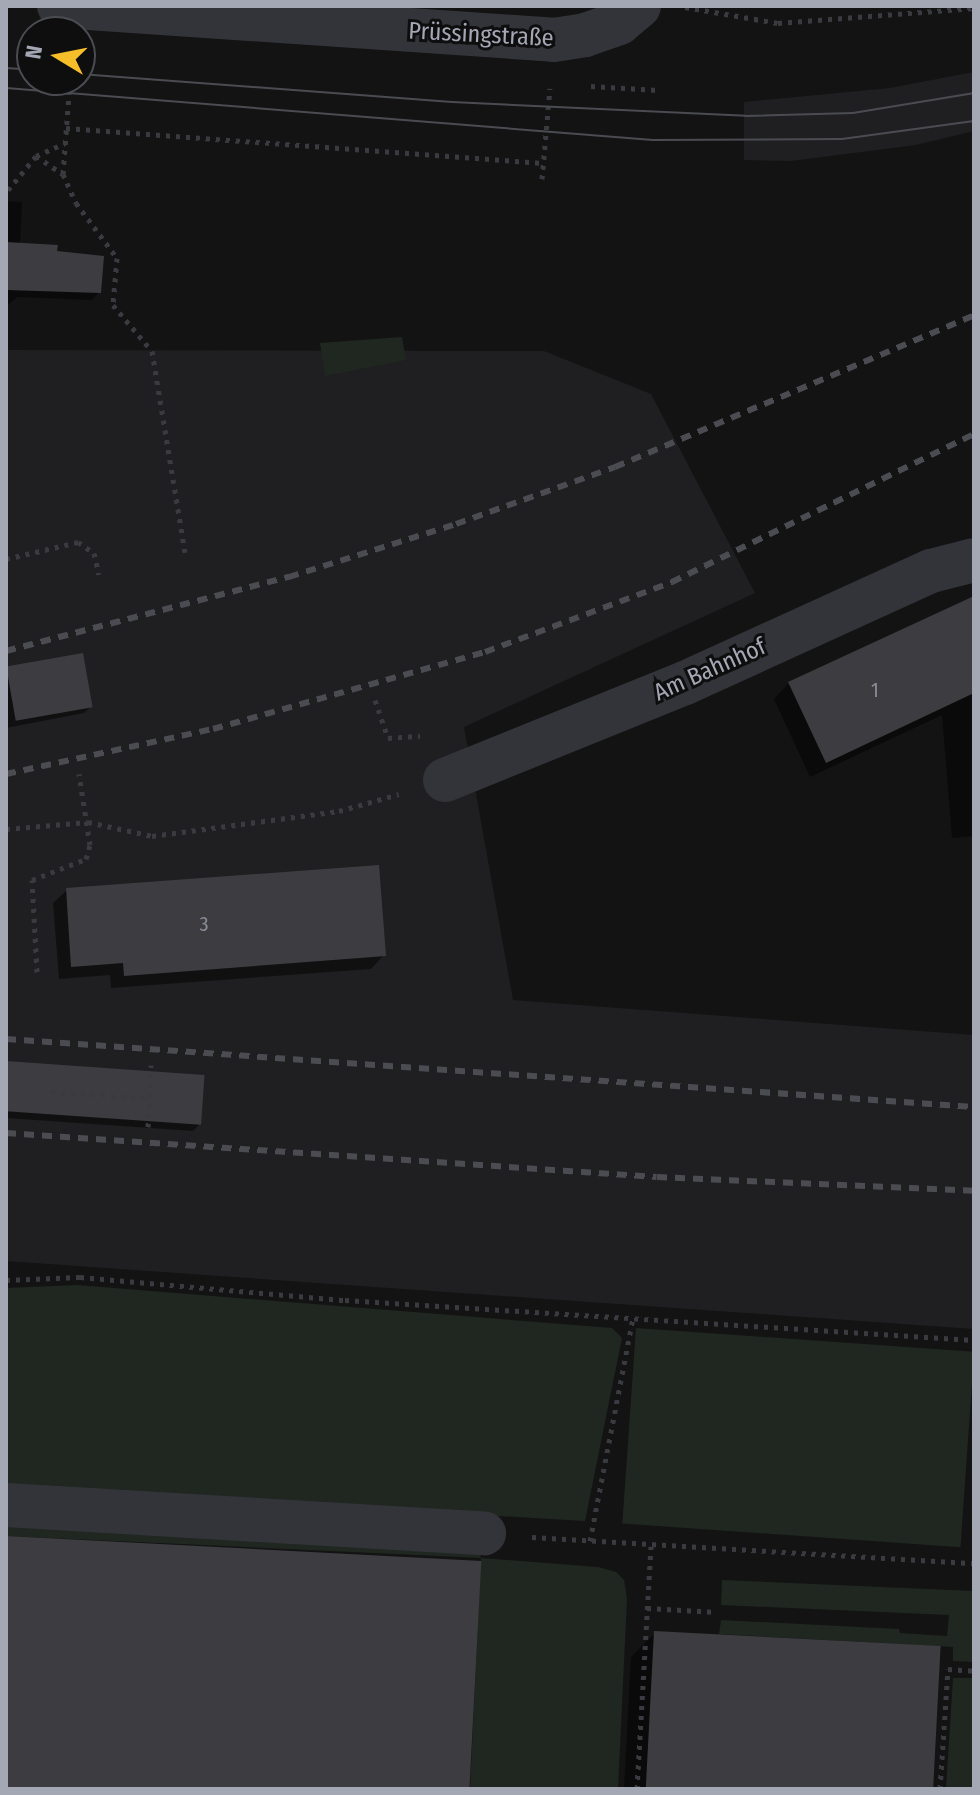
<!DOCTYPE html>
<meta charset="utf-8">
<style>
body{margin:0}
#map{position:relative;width:980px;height:1795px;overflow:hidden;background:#131314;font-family:"Fira Sans Condensed",sans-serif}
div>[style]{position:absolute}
.built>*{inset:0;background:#1f1f21}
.green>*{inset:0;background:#1f2720;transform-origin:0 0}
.shadow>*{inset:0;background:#0007}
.building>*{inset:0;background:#3d3d41;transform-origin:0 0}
.path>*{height:5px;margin-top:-2.5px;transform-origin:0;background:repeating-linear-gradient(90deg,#393b40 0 4px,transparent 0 10px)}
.minor>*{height:44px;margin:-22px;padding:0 22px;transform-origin:22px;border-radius:22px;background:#333439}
.tram>*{height:2px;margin:-1px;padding:0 1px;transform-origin:1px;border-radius:1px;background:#4a4c52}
.rail>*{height:6px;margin-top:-3px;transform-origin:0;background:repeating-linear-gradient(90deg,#4a4c52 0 10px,transparent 0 18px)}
span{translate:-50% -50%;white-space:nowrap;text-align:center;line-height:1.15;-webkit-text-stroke:6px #0e0e0f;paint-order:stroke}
.number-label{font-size:20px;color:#8a8d98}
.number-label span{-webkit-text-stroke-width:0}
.street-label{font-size:24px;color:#a4a8b5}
.frame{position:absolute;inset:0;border:8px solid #a4a8b5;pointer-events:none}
.north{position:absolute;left:16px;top:16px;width:80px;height:80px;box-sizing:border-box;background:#0e0e0f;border:2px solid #4a4c51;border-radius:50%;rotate:280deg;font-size:22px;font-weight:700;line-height:32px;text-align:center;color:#a4a8b5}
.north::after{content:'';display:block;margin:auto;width:28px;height:36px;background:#f6be29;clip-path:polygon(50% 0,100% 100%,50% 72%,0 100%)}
</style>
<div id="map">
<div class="built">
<div style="clip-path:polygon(974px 72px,974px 131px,916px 145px,791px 161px,744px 160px,744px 102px,890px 88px)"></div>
<div style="clip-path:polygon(6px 350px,544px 351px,651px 394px,755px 593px,464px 727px,513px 1000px,974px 1035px,974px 1329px,6px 1261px)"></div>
</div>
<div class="green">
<div style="clip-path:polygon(402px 337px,406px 360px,325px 376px,320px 343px)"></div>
<div style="clip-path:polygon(77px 1285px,612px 1328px,622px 1338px,585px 1521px,6px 1488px,6px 1288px)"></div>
<div style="left:636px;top:1328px;width:339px;height:196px;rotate:4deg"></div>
<div style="clip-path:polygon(6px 1518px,479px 1549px,481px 1558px,598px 1567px,616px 1572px,624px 1580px,627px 1599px,618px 1789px,470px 1789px,481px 1558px,6px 1536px)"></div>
<div style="clip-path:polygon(722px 1580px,974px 1591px,974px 1662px,953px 1661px,953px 1647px,719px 1634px,721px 1620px,899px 1629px,900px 1633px,947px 1636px,949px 1615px,721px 1605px)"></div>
<div style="clip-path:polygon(953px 1678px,974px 1678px,974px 1789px,946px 1789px)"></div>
</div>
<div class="shadow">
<div style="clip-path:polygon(6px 201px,22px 202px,20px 245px,55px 253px,99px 292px,92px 300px,17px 297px,6px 307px)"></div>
<div style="clip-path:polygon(974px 605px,974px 836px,952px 838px,942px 715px,810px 777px,774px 699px,789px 683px)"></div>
<div style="clip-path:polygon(6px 669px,91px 706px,84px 713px,6px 728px)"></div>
<div style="clip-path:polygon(67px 890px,384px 955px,371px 969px,111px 988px,110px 975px,59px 979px,53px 903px)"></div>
<div style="clip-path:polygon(6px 1063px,200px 1124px,193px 1131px,6px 1118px)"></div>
<div style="clip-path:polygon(655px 1633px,933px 1789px,624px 1789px,631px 1657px)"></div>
</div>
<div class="building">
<div style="clip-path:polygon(6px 242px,58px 245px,57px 251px,104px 256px,101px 293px,6px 290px)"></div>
<div style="clip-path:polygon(974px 596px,974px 693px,826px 763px,788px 682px)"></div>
<div style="left:83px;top:653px;width:55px;height:78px;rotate:80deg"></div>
<div style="clip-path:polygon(379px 865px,386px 956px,124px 976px,123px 963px,71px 967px,66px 888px)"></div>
<div style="left:6px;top:1061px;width:199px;height:50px;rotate:4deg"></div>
<div style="left:6px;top:1536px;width:476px;height:253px;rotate:3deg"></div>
<div style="left:654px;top:1631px;width:287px;height:158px;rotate:3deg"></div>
</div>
<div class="path">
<div style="left:685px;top:7px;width:94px;rotate:9.8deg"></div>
<div style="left:778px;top:23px;width:197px;rotate:-4.4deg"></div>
<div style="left:591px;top:86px;width:67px;rotate:3.4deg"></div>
<div style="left:66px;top:128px;width:478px;rotate:4.2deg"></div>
<div style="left:36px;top:156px;width:32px;rotate:34deg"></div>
<div style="left:63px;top:174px;width:94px;rotate:-85.7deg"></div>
<div style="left:63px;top:174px;width:32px;rotate:66deg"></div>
<div style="left:76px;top:203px;width:69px;rotate:53.3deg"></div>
<div style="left:117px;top:258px;width:47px;rotate:94.9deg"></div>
<div style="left:113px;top:305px;width:60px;rotate:49.7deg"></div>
<div style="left:152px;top:351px;width:204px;rotate:80.7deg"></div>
<div style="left:542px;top:179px;width:91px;rotate:-85deg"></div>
<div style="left:8px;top:190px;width:44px;rotate:-50.5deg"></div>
<div style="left:36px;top:156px;width:32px;rotate:-24deg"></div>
<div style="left:6px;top:559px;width:74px;rotate:-13.3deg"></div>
<div style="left:78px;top:542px;width:19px;rotate:35deg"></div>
<div style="left:94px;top:553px;width:22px;rotate:77deg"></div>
<div style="left:375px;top:700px;width:40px;rotate:71.1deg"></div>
<div style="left:388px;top:738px;width:32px;rotate:-4deg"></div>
<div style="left:6px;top:829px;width:82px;rotate:-4.9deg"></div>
<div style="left:88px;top:822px;width:66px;rotate:12.3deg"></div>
<div style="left:152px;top:836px;width:189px;rotate:-7.6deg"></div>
<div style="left:339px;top:811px;width:62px;rotate:-15.8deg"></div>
<div style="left:37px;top:972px;width:92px;rotate:-93.1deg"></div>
<div style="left:32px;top:880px;width:58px;rotate:-21.3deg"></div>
<div style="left:86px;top:859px;width:15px;rotate:-74deg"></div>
<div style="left:90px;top:845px;width:72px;rotate:-98.8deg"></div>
<div style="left:51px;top:1092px;width:98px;rotate:3.5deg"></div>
<div style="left:148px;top:1127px;width:62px;rotate:-87.2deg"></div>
<div style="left:6px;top:1280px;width:74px;rotate:-2.3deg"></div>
<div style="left:80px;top:1277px;width:266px;rotate:5deg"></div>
<div style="left:345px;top:1300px;width:630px;rotate:3.64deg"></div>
<div style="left:532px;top:1537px;width:443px;rotate:3.4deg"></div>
<div style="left:590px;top:1541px;width:228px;rotate:-79.1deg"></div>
<div style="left:647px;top:1608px;width:70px;rotate:3.3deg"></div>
<div style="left:637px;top:1789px;width:243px;rotate:-86.7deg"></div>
<div style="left:940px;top:1789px;width:120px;rotate:-86.2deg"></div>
<div style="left:948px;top:1669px;width:26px;rotate:4deg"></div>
</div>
<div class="minor">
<div style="left:59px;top:6px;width:496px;rotate:3.9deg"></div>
<div style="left:554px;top:40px;width:31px;rotate:-9deg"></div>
<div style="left:585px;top:35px;width:36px;rotate:-19deg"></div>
<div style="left:619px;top:23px;width:26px;rotate:-40deg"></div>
<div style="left:445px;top:780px;width:259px;rotate:-22deg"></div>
<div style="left:685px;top:683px;width:270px;rotate:-24.5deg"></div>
<div style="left:931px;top:571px;width:44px;rotate:-14.3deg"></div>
<div style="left:6px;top:1505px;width:479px;rotate:3.4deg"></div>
</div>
<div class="tram">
<div style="left:6px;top:68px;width:26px;rotate:4deg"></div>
<div style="left:80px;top:74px;width:373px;rotate:4.3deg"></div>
<div style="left:452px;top:102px;width:294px;rotate:2.7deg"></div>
<div style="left:746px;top:116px;width:107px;rotate:-1.6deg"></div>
<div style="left:853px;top:113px;width:123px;rotate:-9.4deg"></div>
<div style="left:6px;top:88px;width:649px;rotate:4.6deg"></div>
<div style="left:653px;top:140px;width:189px;rotate:-0.3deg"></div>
<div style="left:842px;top:139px;width:133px;rotate:-7.8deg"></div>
</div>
<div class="rail">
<div style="left:6px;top:651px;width:293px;rotate:-14.7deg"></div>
<div style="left:289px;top:577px;width:175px;rotate:-17.6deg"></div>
<div style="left:456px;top:524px;width:169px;rotate:-19.7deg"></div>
<div style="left:615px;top:467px;width:390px;rotate:-22.9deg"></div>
<div style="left:6px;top:774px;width:212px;rotate:-12.3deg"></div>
<div style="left:213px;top:729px;width:283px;rotate:-15.8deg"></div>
<div style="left:485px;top:652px;width:200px;rotate:-20.5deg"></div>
<div style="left:672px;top:582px;width:336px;rotate:-26.1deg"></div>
<div style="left:6px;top:1039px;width:970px;rotate:4.02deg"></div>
<div style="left:6px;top:1133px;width:652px;rotate:3.87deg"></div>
<div style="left:657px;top:1177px;width:317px;rotate:2.5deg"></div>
</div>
<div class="number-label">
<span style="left:875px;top:690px">1</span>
<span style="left:204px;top:924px">3</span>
</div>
<div class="street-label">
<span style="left:481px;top:35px;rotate:3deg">Prüssingstraße</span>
<span style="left:710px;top:670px;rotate:-24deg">Am Bahnhof</span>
</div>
<div class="frame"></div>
<div class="north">N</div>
</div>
